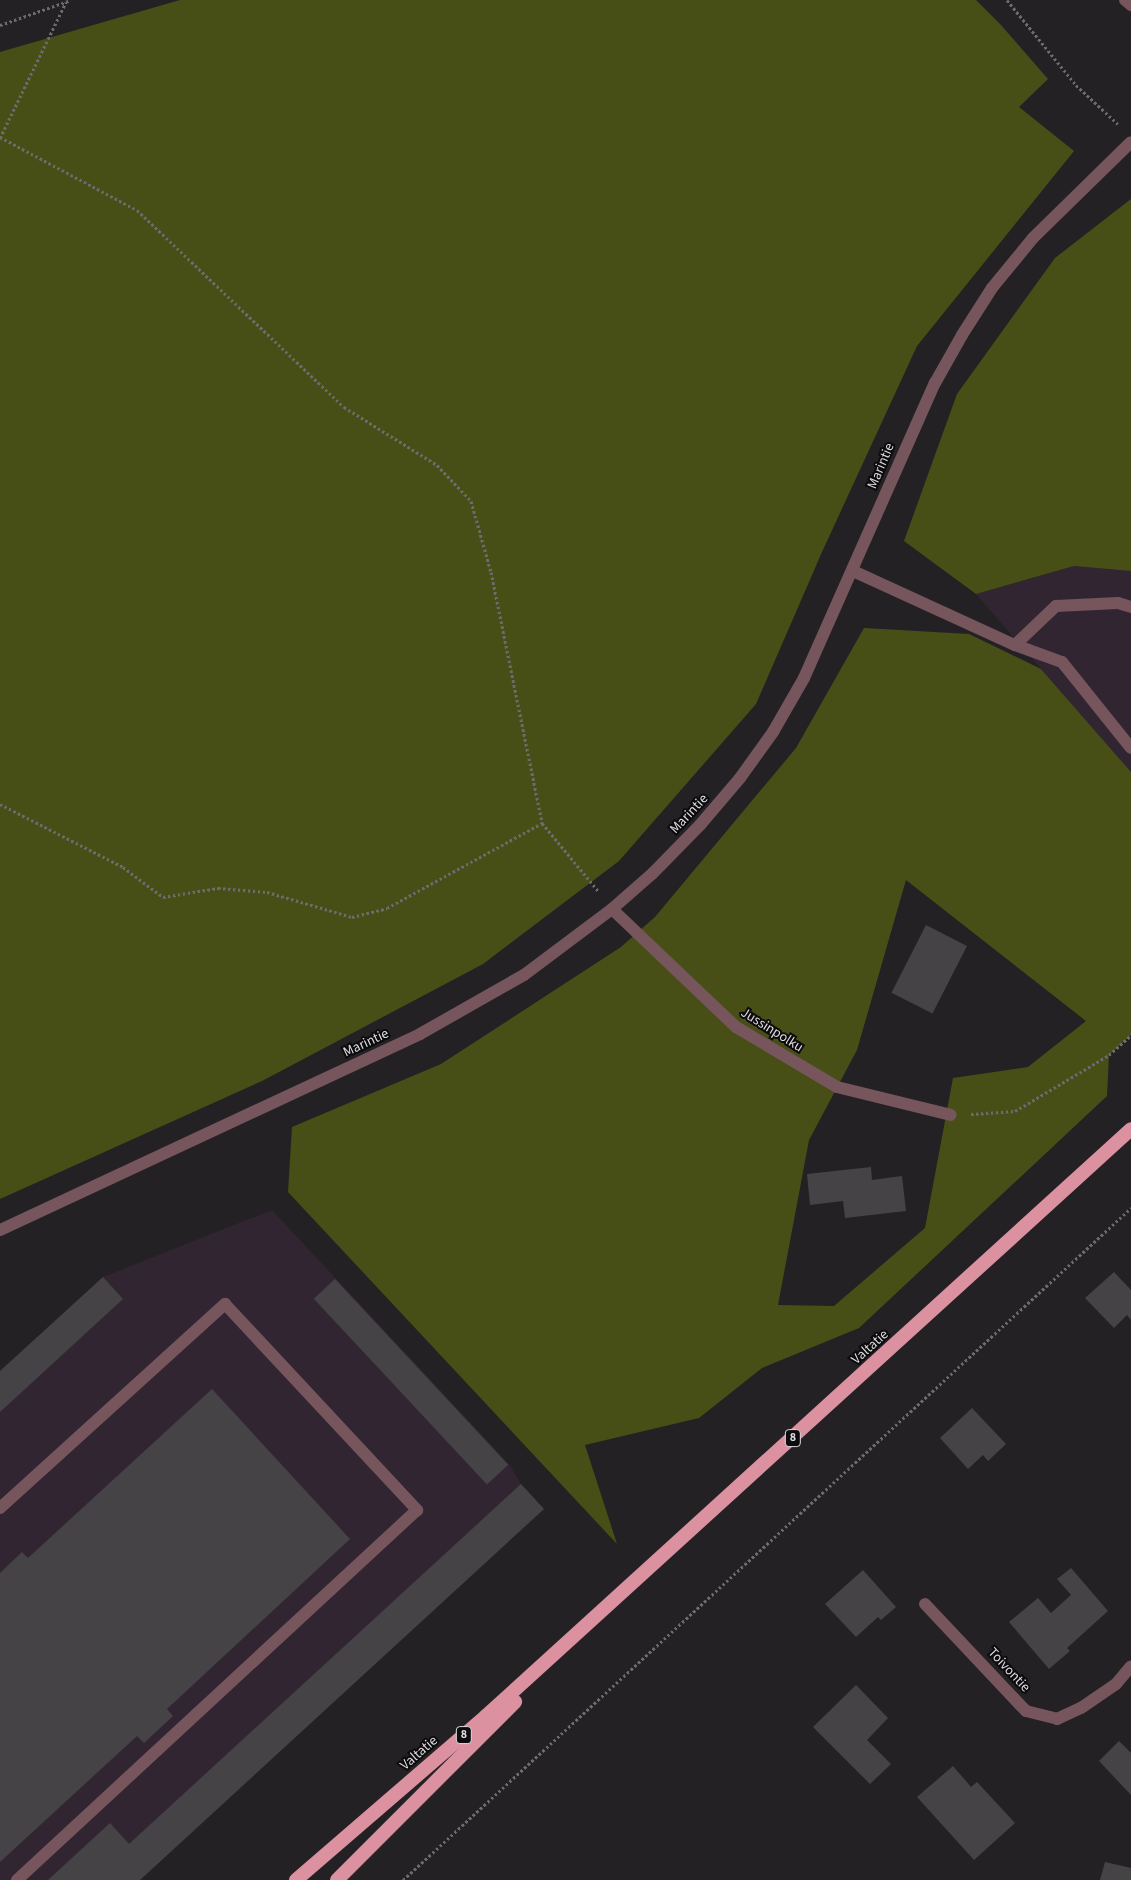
<!DOCTYPE html>
<style>
body{margin:0}
#map{position:relative;width:1131px;height:1880px;overflow:hidden;background:#242124;font-family:"Source Sans 3",sans-serif}
div>[style]{position:absolute}
.commercial>*{inset:0;background:#312532}
.green>*{inset:0;background:#484f16}
.building>*{inset:0;background:#464346;transform-origin:0 0}
.path>*{height:3px;margin-top:-1.5px;transform-origin:0;background:repeating-linear-gradient(90deg,#6e6b6e 0 2.5px,transparent 0 5px)}
.service>*{height:12px;margin:-6px;padding:0 6px;transform-origin:6px;border-radius:6px;background:#76555c}
.minor>*{height:12px;margin:-6px;padding:0 6px;transform-origin:6px;border-radius:6px;background:#76555c}
.trunk>*{height:14px;margin:-7px;padding:0 7px;transform-origin:7px;border-radius:7px;background:#dc91a0}
span{translate:-50% -50%;white-space:nowrap;text-align:center;line-height:1.15;-webkit-text-stroke:4px #0c0b0d;paint-order:stroke}
.shield-label span{padding:1px 4px;background:#0c0b0d;border:1px solid;border-radius:4px;-webkit-text-stroke-width:0}
.shield-label{font-size:12px;color:#dfdddf;font-weight:700}
.street-label{font-size:14px;color:#dfdddf}
</style>
<div id="map">
<div class="commercial">
<div style="clip-path:polygon(1074px 566px,1131px 571px,1131px 772px,976px 594px)"></div>
<div style="clip-path:polygon(272px 1210px,509px 1464px,521px 1484px,544px 1509px,140px 1880px,0 1880px,0 1371px,103px 1277px)"></div>
</div>
<div class="green">
<div style="clip-path:polygon(180px 0,976px 0,1001px 25px,1048px 79px,1019px 107px,1074px 151px,917px 346px,822px 552px,756px 704px,619px 861px,483px 964px,262px 1081px,0 1199px,0 52px)"></div>
<div style="clip-path:polygon(1131px 199px,1131px 571px,1074px 566px,976px 594px,904px 541px,957px 394px,1055px 258px)"></div>
<div style="clip-path:polygon(evenodd,864px 628px,969px 634px,1041px 669px,1131px 772px,1131px 1035px,1109px 1055px,1107px 1096px,859px 1328px,762px 1368px,699px 1418px,585px 1445px,617px 1544px,288px 1192px,292px 1127px,441px 1064px,621px 947px,655px 917px,796px 748px,864px 628px,906px 880px,1086px 1021px,1028px 1067px,953px 1078px,925px 1228px,834px 1306px,778px 1305px,809px 1140px,857px 1050px,906px 880px)"></div>
</div>
<div class="building">
<div style="left:926px;top:925px;width:46px;height:76px;rotate:27deg"></div>
<div style="clip-path:polygon(871px 1167px,872px 1180px,902px 1176px,906px 1211px,845px 1218px,843px 1201px,810px 1205px,807px 1174px)"></div>
<div style="clip-path:polygon(1114px 1272px,1131px 1290px,1131px 1320px,1127px 1315px,1114px 1328px,1085px 1298px)"></div>
<div style="clip-path:polygon(103px 1277px,123px 1299px,0 1412px,0 1371px)"></div>
<div style="left:335px;top:1279px;width:254px;height:29px;rotate:47deg"></div>
<div style="clip-path:polygon(212px 1389px,350px 1539px,167px 1709px,173px 1716px,144px 1743px,137px 1736px,0 1862px,0 1573px,22px 1552px,28px 1558px)"></div>
<div style="clip-path:polygon(972px 1408px,1006px 1444px,988px 1461px,983px 1455px,968px 1469px,940px 1438px)"></div>
<div style="clip-path:polygon(521px 1484px,544px 1509px,140px 1880px,48px 1880px,110px 1823px,129px 1844px)"></div>
<div style="clip-path:polygon(1071px 1568px,1108px 1611px,1067px 1648px,1070px 1651px,1049px 1669px,1009px 1622px,1038px 1598px,1051px 1613px,1071px 1595px,1057px 1579px)"></div>
<div style="clip-path:polygon(863px 1570px,896px 1607px,881px 1620px,878px 1617px,856px 1637px,825px 1604px)"></div>
<div style="clip-path:polygon(856px 1685px,888px 1718px,867px 1740px,891px 1764px,870px 1784px,813px 1727px)"></div>
<div style="clip-path:polygon(1119px 1741px,1131px 1753px,1131px 1795px,1099px 1761px)"></div>
<div style="clip-path:polygon(953px 1766px,971px 1787px,977px 1782px,1015px 1823px,974px 1860px,917px 1797px)"></div>
<div style="clip-path:polygon(1105px 1862px,1131px 1868px,1131px 1880px,1100px 1880px)"></div>
</div>
<div class="path">
<div style="left:1007px;top:0;width:109px;rotate:50.9deg"></div>
<div style="left:1076px;top:85px;width:57px;rotate:42.9deg"></div>
<div style="left:0;top:25px;width:75px;rotate:-19.4deg"></div>
<div style="left:0;top:137px;width:155px;rotate:28.1deg"></div>
<div style="left:137px;top:210px;width:286px;rotate:43.6deg"></div>
<div style="left:344px;top:407px;width:110px;rotate:31.9deg"></div>
<div style="left:437px;top:465px;width:50px;rotate:46.6deg"></div>
<div style="left:471px;top:501px;width:74px;rotate:74.3deg"></div>
<div style="left:491px;top:572px;width:256px;rotate:78.5deg"></div>
<div style="left:542px;top:823px;width:89px;rotate:50.4deg"></div>
<div style="left:0;top:138px;width:151px;rotate:-64.1deg"></div>
<div style="left:0;top:804px;width:138px;rotate:27.1deg"></div>
<div style="left:123px;top:867px;width:50px;rotate:36.9deg"></div>
<div style="left:163px;top:897px;width:56px;rotate:-9.3deg"></div>
<div style="left:218px;top:888px;width:49px;rotate:4.7deg"></div>
<div style="left:267px;top:892px;width:89px;rotate:16.4deg"></div>
<div style="left:352px;top:917px;width:36px;rotate:-14deg"></div>
<div style="left:387px;top:908px;width:177px;rotate:-28.7deg"></div>
<div style="left:971px;top:1114px;width:44px;rotate:-3.9deg"></div>
<div style="left:1015px;top:1111px;width:109px;rotate:-30.8deg"></div>
<div style="left:1109px;top:1055px;width:30px;rotate:-42deg"></div>
<div style="left:403px;top:1880px;width:991px;rotate:-42.71deg"></div>
</div>
<div class="service">
<div style="left:853px;top:571px;width:178px;rotate:24.6deg"></div>
<div style="left:1015px;top:645px;width:50px;rotate:19.9deg"></div>
<div style="left:1062px;top:662px;width:110px;rotate:51.3deg"></div>
<div style="left:1015px;top:645px;width:57px;rotate:-43.6deg"></div>
<div style="left:1056px;top:606px;width:62px;rotate:-2.8deg"></div>
<div style="left:1118px;top:603px;width:14px;rotate:17deg"></div>
<div style="left:612px;top:909px;width:171px;rotate:43.6deg"></div>
<div style="left:736px;top:1027px;width:117px;rotate:30.7deg"></div>
<div style="left:837px;top:1087px;width:117px;rotate:13.8deg"></div>
<div style="left:0;top:1508px;width:304px;rotate:-42.2deg"></div>
<div style="left:225px;top:1304px;width:282px;rotate:47deg"></div>
<div style="left:417px;top:1510px;width:545px;rotate:137.23deg"></div>
</div>
<div class="minor">
<div style="left:1125px;top:0;width:8px;rotate:40deg"></div>
<div style="left:0;top:1230px;width:463px;rotate:-25deg"></div>
<div style="left:420px;top:1034px;width:120px;rotate:-29.6deg"></div>
<div style="left:524px;top:975px;width:110px;rotate:-36.9deg"></div>
<div style="left:612px;top:909px;width:53px;rotate:-41.2deg"></div>
<div style="left:652px;top:874px;width:69px;rotate:-45.6deg"></div>
<div style="left:700px;top:825px;width:62px;rotate:-49.6deg"></div>
<div style="left:740px;top:778px;width:57px;rotate:-54.3deg"></div>
<div style="left:773px;top:732px;width:62px;rotate:-60.1deg"></div>
<div style="left:804px;top:678px;width:323px;rotate:-66.1deg"></div>
<div style="left:935px;top:383px;width:55px;rotate:-60.6deg"></div>
<div style="left:962px;top:335px;width:56px;rotate:-57.4deg"></div>
<div style="left:992px;top:288px;width:65px;rotate:-50.6deg"></div>
<div style="left:1033px;top:238px;width:137px;rotate:-44.4deg"></div>
<div style="left:925px;top:1604px;width:147px;rotate:46.7deg"></div>
<div style="left:1026px;top:1711px;width:32px;rotate:14deg"></div>
<div style="left:1057px;top:1719px;width:26px;rotate:-25deg"></div>
<div style="left:1081px;top:1708px;width:42px;rotate:-34.4deg"></div>
<div style="left:1116px;top:1684px;width:23px;rotate:-50deg"></div>
</div>
<div class="trunk">
<div style="left:296px;top:1880px;width:251px;rotate:-40.8deg"></div>
<div style="left:486px;top:1716px;width:872px;rotate:-42.3deg"></div>
<div style="left:337px;top:1880px;width:252px;rotate:-45deg"></div>
</div>
<div class="shield-label">
<span style="left:793px;top:1438px">8</span>
<span style="left:464px;top:1735px">8</span>
</div>
<div class="street-label">
<span style="left:881px;top:466px;rotate:-67deg">Marintie</span>
<span style="left:689px;top:814px;rotate:-47deg">Marintie</span>
<span style="left:772px;top:1030px;rotate:32deg">Jussinpolku</span>
<span style="left:366px;top:1043px;rotate:-25deg">Marintie</span>
<span style="left:870px;top:1347px;rotate:-42deg">Valtatie</span>
<span style="left:1009px;top:1670px;rotate:47deg">Toivontie</span>
<span style="left:419px;top:1753px;rotate:-41deg">Valtatie</span>
</div>
</div>
